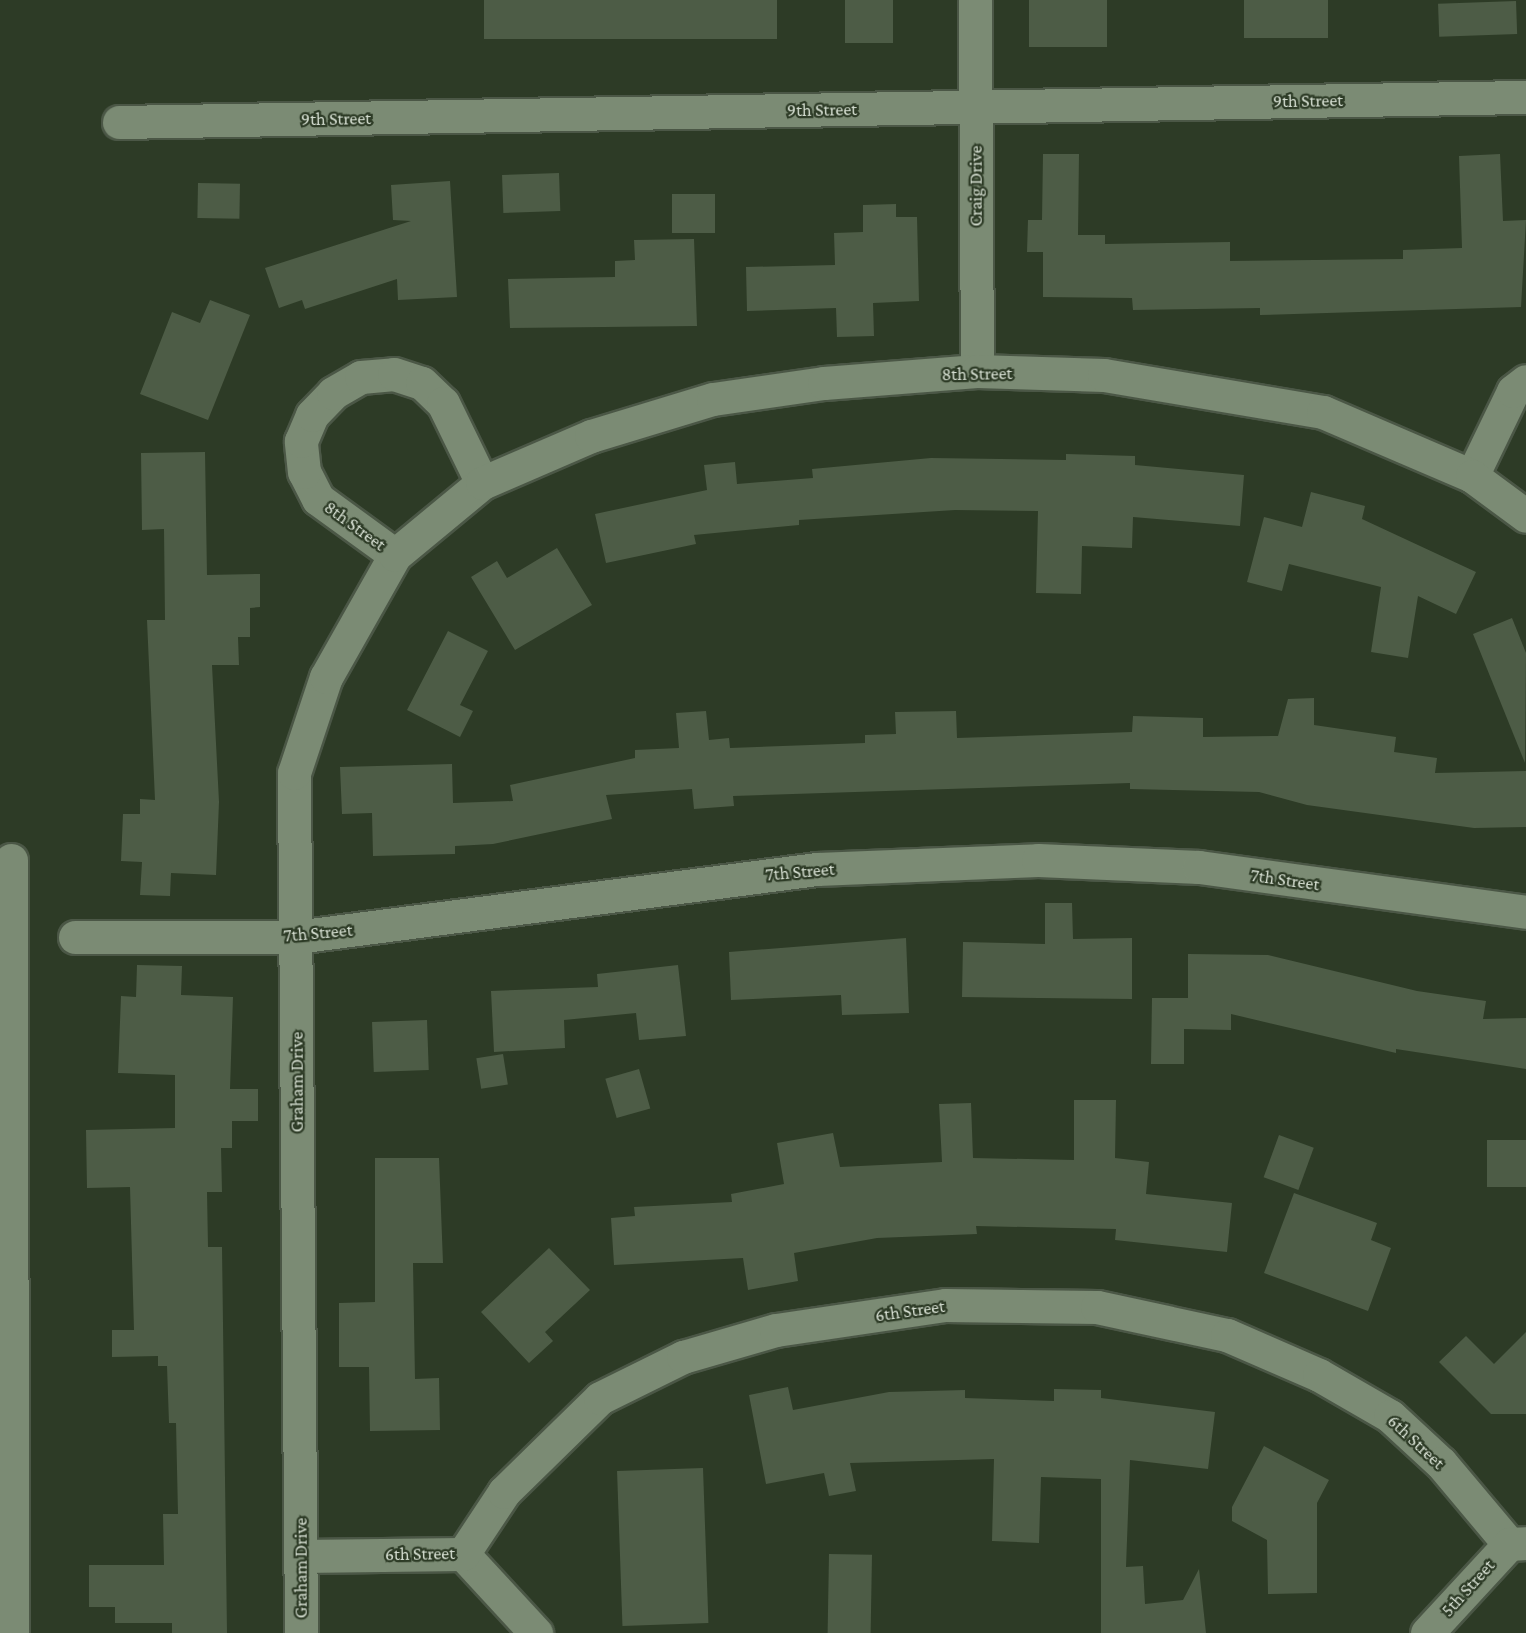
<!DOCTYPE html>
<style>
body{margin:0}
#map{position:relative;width:1526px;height:1633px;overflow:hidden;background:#2d3b26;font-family:"Crimson Pro",serif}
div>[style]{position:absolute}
.building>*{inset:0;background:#4d5c46;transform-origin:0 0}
.roads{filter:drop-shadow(2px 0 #4b5746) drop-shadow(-2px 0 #4b5746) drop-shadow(0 2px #4b5746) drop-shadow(0 -2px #4b5746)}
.minor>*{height:33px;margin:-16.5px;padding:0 16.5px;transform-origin:16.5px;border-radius:16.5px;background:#7b8b74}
span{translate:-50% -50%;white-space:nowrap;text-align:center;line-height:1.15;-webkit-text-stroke:4.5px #2d3b26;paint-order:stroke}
.street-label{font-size:18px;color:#d7e0d3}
</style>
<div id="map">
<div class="building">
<div style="left:484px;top:0;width:293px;height:39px"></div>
<div style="left:845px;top:0;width:48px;height:43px"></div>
<div style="left:1029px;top:0;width:78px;height:47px"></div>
<div style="left:1244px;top:0;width:84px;height:38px"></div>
<div style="left:1516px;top:1px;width:33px;height:78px;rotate:88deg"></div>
<div style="clip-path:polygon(1043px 154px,1079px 154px,1078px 235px,1105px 235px,1105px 244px,1230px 242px,1230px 261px,1403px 259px,1403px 250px,1462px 248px,1459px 156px,1500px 154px,1503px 221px,1526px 220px,1521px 307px,1260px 315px,1260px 308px,1133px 310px,1132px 298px,1043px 297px,1043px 252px,1027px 252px,1028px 220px,1042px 220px)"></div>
<div style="left:559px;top:173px;width:38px;height:57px;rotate:88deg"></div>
<div style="clip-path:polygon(450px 181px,457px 297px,398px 300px,397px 279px,305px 309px,302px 300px,279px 308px,265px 268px,411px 221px,393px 220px,391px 185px)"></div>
<div style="left:198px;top:183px;width:42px;height:35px;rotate:1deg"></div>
<div style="left:715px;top:194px;width:39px;height:43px;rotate:90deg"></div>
<div style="clip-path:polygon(896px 204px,896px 217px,917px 217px,919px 301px,873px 303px,874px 336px,837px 337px,836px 308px,747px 311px,746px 267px,835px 265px,834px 233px,863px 232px,863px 205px)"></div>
<div style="clip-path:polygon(694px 239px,697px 326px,510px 328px,508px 279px,615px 277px,615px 261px,635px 260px,634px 240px)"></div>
<div style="clip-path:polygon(210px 300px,250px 315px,208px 420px,140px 394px,172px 312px,200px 323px)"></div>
<div style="clip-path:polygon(205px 452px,207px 575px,260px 574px,260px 607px,250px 608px,250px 637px,238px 637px,239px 665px,212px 665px,219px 802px,216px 875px,171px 873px,170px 896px,140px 895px,142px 862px,121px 861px,123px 814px,140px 814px,140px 799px,155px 800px,147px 620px,165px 620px,164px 529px,142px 530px,141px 453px)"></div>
<div style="clip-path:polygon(1066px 454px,1135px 456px,1135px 465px,1244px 475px,1240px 526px,1133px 517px,1132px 548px,1082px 546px,1081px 594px,1036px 593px,1038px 511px,955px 510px,799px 520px,799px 525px,694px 535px,696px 544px,606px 563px,595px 514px,707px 490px,704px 465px,735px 462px,737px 484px,813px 478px,812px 469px,931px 458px,1066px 460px)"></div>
<div style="clip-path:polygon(1311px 492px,1365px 506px,1362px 519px,1476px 572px,1456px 614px,1418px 596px,1408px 658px,1371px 652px,1381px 587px,1289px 564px,1282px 591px,1247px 582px,1264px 517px,1302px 527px)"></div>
<div style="clip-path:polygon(557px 548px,592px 605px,515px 650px,471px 577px,497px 561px,507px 578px)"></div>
<div style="clip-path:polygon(1512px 618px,1526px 653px,1525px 763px,1473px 634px)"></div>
<div style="clip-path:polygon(448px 631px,488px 651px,460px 705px,473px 711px,460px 737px,407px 710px)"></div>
<div style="clip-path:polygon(1314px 698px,1314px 725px,1396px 737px,1394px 752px,1437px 758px,1435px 773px,1526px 771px,1526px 827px,1474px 828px,1307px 805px,1259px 792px,1130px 789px,1130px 783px,733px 796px,734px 806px,694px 809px,692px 789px,606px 795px,612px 819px,493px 844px,455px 846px,455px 854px,373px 856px,372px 813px,342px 814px,340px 767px,452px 764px,453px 803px,513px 801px,510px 785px,635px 758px,635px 750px,679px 748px,676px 713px,706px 711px,709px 740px,729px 738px,730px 748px,865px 743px,865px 735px,896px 734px,895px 712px,956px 711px,957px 738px,1132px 732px,1133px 716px,1203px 718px,1203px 737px,1278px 736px,1288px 699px)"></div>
<div style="clip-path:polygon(1045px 903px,1072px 903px,1073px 939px,1132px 938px,1132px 999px,962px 997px,963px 942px,1045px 944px)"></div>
<div style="clip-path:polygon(906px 938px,909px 1013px,842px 1015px,841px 995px,731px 1000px,729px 952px)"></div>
<div style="clip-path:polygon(1188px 954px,1268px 955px,1417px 991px,1486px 1001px,1483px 1019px,1526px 1018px,1526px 1069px,1396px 1049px,1396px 1053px,1231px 1014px,1231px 1030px,1184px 1029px,1184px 1064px,1151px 1064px,1152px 998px,1188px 998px)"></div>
<div style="clip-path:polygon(137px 965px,182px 966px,181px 995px,233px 997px,230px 1089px,258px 1089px,258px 1121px,232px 1121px,232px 1148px,221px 1148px,222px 1192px,207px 1192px,208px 1247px,222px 1247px,227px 1633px,172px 1633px,172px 1623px,115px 1623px,115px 1607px,89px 1607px,89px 1565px,164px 1565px,163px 1514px,178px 1514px,176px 1423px,169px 1423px,167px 1366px,158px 1366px,158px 1356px,112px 1357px,112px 1330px,134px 1330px,130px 1187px,87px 1188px,86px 1130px,175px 1128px,175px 1075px,118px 1073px,121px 996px,136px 997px)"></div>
<div style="clip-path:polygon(678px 965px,686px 1036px,639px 1040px,636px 1013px,564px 1020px,565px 1048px,494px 1052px,491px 991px,598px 987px,597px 974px)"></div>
<div style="left:427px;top:1020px;width:50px;height:55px;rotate:88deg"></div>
<div style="left:503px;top:1054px;width:31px;height:27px;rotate:81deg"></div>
<div style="left:639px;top:1069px;width:41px;height:35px;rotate:74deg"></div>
<div style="clip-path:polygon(1074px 1100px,1116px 1100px,1115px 1158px,1149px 1162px,1146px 1194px,1232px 1203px,1227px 1252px,1115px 1240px,1116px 1229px,976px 1226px,977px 1234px,877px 1238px,794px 1253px,798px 1281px,748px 1290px,743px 1258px,614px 1265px,611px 1218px,635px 1216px,634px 1207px,732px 1202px,731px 1194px,784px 1184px,777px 1143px,833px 1133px,840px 1167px,942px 1162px,939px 1104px,971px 1103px,973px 1158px,1074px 1160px)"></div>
<div style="left:1279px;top:1135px;width:37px;height:45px;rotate:20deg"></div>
<div style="left:1487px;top:1140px;width:39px;height:47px"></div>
<div style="clip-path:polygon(375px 1158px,439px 1158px,443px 1263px,413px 1263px,415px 1379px,439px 1378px,440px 1430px,370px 1431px,369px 1367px,339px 1367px,339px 1303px,375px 1302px)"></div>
<div style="clip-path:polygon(1294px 1193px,1377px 1223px,1371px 1240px,1391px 1248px,1368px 1311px,1264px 1273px)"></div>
<div style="clip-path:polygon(549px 1248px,590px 1290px,545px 1332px,553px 1341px,529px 1363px,481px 1312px)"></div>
<div style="clip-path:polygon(1526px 1332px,1526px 1414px,1491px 1414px,1439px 1362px,1466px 1336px,1494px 1364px)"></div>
<div style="clip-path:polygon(788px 1387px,793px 1410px,889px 1392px,965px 1390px,965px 1398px,1054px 1401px,1054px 1389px,1101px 1390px,1101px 1398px,1215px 1412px,1208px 1469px,1130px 1460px,1126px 1567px,1143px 1566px,1145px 1604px,1183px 1600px,1199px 1569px,1206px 1633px,1101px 1633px,1101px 1479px,1041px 1477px,1039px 1543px,992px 1541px,994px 1459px,850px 1463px,856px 1491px,829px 1496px,824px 1473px,766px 1484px,749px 1395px)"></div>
<div style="clip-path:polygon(1264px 1446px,1329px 1480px,1317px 1503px,1317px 1593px,1268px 1594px,1267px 1540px,1232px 1521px,1232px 1507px)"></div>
<div style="left:703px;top:1468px;width:155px;height:86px;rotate:88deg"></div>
<div style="left:829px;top:1554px;width:43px;height:79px;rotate:1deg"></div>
</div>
<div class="roads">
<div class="minor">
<div style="left:975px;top:0;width:371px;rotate:89.7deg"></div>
<div style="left:119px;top:122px;width:1407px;rotate:-1.02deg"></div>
<div style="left:1472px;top:476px;width:94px;rotate:-64.2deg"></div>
<div style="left:1513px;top:391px;width:16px;rotate:-38deg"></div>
<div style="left:395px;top:555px;width:95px;rotate:-144deg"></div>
<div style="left:318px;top:499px;width:30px;rotate:-117deg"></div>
<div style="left:304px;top:472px;width:31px;rotate:-96deg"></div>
<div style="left:301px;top:441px;width:28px;rotate:-67deg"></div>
<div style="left:312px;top:415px;width:30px;rotate:-46deg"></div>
<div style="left:333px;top:393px;width:32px;rotate:-30deg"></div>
<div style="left:361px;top:377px;width:33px;rotate:-5deg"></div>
<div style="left:394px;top:374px;width:29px;rotate:18deg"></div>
<div style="left:422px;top:383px;width:29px;rotate:44deg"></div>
<div style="left:443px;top:403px;width:89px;rotate:64deg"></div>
<div style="left:11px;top:860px;width:773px;rotate:89.93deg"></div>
<div style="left:75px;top:937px;width:221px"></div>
<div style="left:296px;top:937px;width:525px;rotate:-7.44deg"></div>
<div style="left:817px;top:869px;width:221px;rotate:-2.3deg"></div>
<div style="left:1038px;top:860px;width:161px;rotate:2.5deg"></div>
<div style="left:1199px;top:867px;width:330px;rotate:7.8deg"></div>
<div style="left:463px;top:1554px;width:108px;rotate:47.3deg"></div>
<div style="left:301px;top:1556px;width:162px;rotate:-0.7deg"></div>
<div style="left:463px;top:1554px;width:74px;rotate:-56.5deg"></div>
<div style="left:504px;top:1492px;width:134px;rotate:-44.4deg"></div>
<div style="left:600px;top:1398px;width:93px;rotate:-26.3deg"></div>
<div style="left:683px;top:1357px;width:97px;rotate:-16.2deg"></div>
<div style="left:776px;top:1330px;width:171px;rotate:-8.4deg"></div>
<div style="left:945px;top:1305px;width:152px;rotate:0.8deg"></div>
<div style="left:1097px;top:1307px;width:133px;rotate:12.2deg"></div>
<div style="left:1227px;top:1335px;width:100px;rotate:23.5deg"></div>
<div style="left:1319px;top:1375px;width:82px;rotate:30deg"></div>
<div style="left:1390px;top:1416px;width:69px;rotate:42.7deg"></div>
<div style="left:1441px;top:1463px;width:106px;rotate:50deg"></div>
<div style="left:1509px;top:1544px;width:17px;rotate:-3deg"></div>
<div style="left:301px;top:1633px;width:860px;rotate:-90.47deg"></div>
<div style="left:294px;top:773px;width:101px;rotate:-71.6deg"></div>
<div style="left:326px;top:677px;width:140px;rotate:-60.5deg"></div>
<div style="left:395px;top:555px;width:113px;rotate:-39.6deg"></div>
<div style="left:482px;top:483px;width:119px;rotate:-23.3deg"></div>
<div style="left:591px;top:436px;width:127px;rotate:-16.9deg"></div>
<div style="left:713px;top:399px;width:112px;rotate:-8.2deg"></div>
<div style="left:824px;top:383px;width:153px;rotate:-4.5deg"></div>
<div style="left:977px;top:371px;width:127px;rotate:1.8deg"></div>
<div style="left:1104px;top:375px;width:222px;rotate:9.6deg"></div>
<div style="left:1323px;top:412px;width:162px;rotate:23.2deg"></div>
<div style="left:1472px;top:476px;width:67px;rotate:36.5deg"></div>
<div style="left:1427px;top:1633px;width:121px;rotate:-47.3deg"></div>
</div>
</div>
<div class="street-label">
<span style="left:1308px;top:101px;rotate:-1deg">9th Street</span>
<span style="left:822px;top:110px;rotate:-1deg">9th Street</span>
<span style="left:336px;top:119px;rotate:-1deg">9th Street</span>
<span style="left:976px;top:186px;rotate:-90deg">Craig Drive</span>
<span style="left:977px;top:374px;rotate:-1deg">8th Street</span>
<span style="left:355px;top:526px;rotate:36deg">8th Street</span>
<span style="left:800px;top:872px;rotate:-5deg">7th Street</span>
<span style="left:1285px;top:880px;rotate:8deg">7th Street</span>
<span style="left:318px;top:933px;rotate:-5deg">7th Street</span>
<span style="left:297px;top:1082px;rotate:-90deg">Graham Drive</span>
<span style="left:910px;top:1311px;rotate:-8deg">6th Street</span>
<span style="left:1416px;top:1442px;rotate:43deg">6th Street</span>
<span style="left:420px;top:1554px;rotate:-1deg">6th Street</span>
<span style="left:301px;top:1568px;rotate:-90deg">Graham Drive</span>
<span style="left:1468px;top:1588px;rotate:-48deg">5th Street</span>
</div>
</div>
